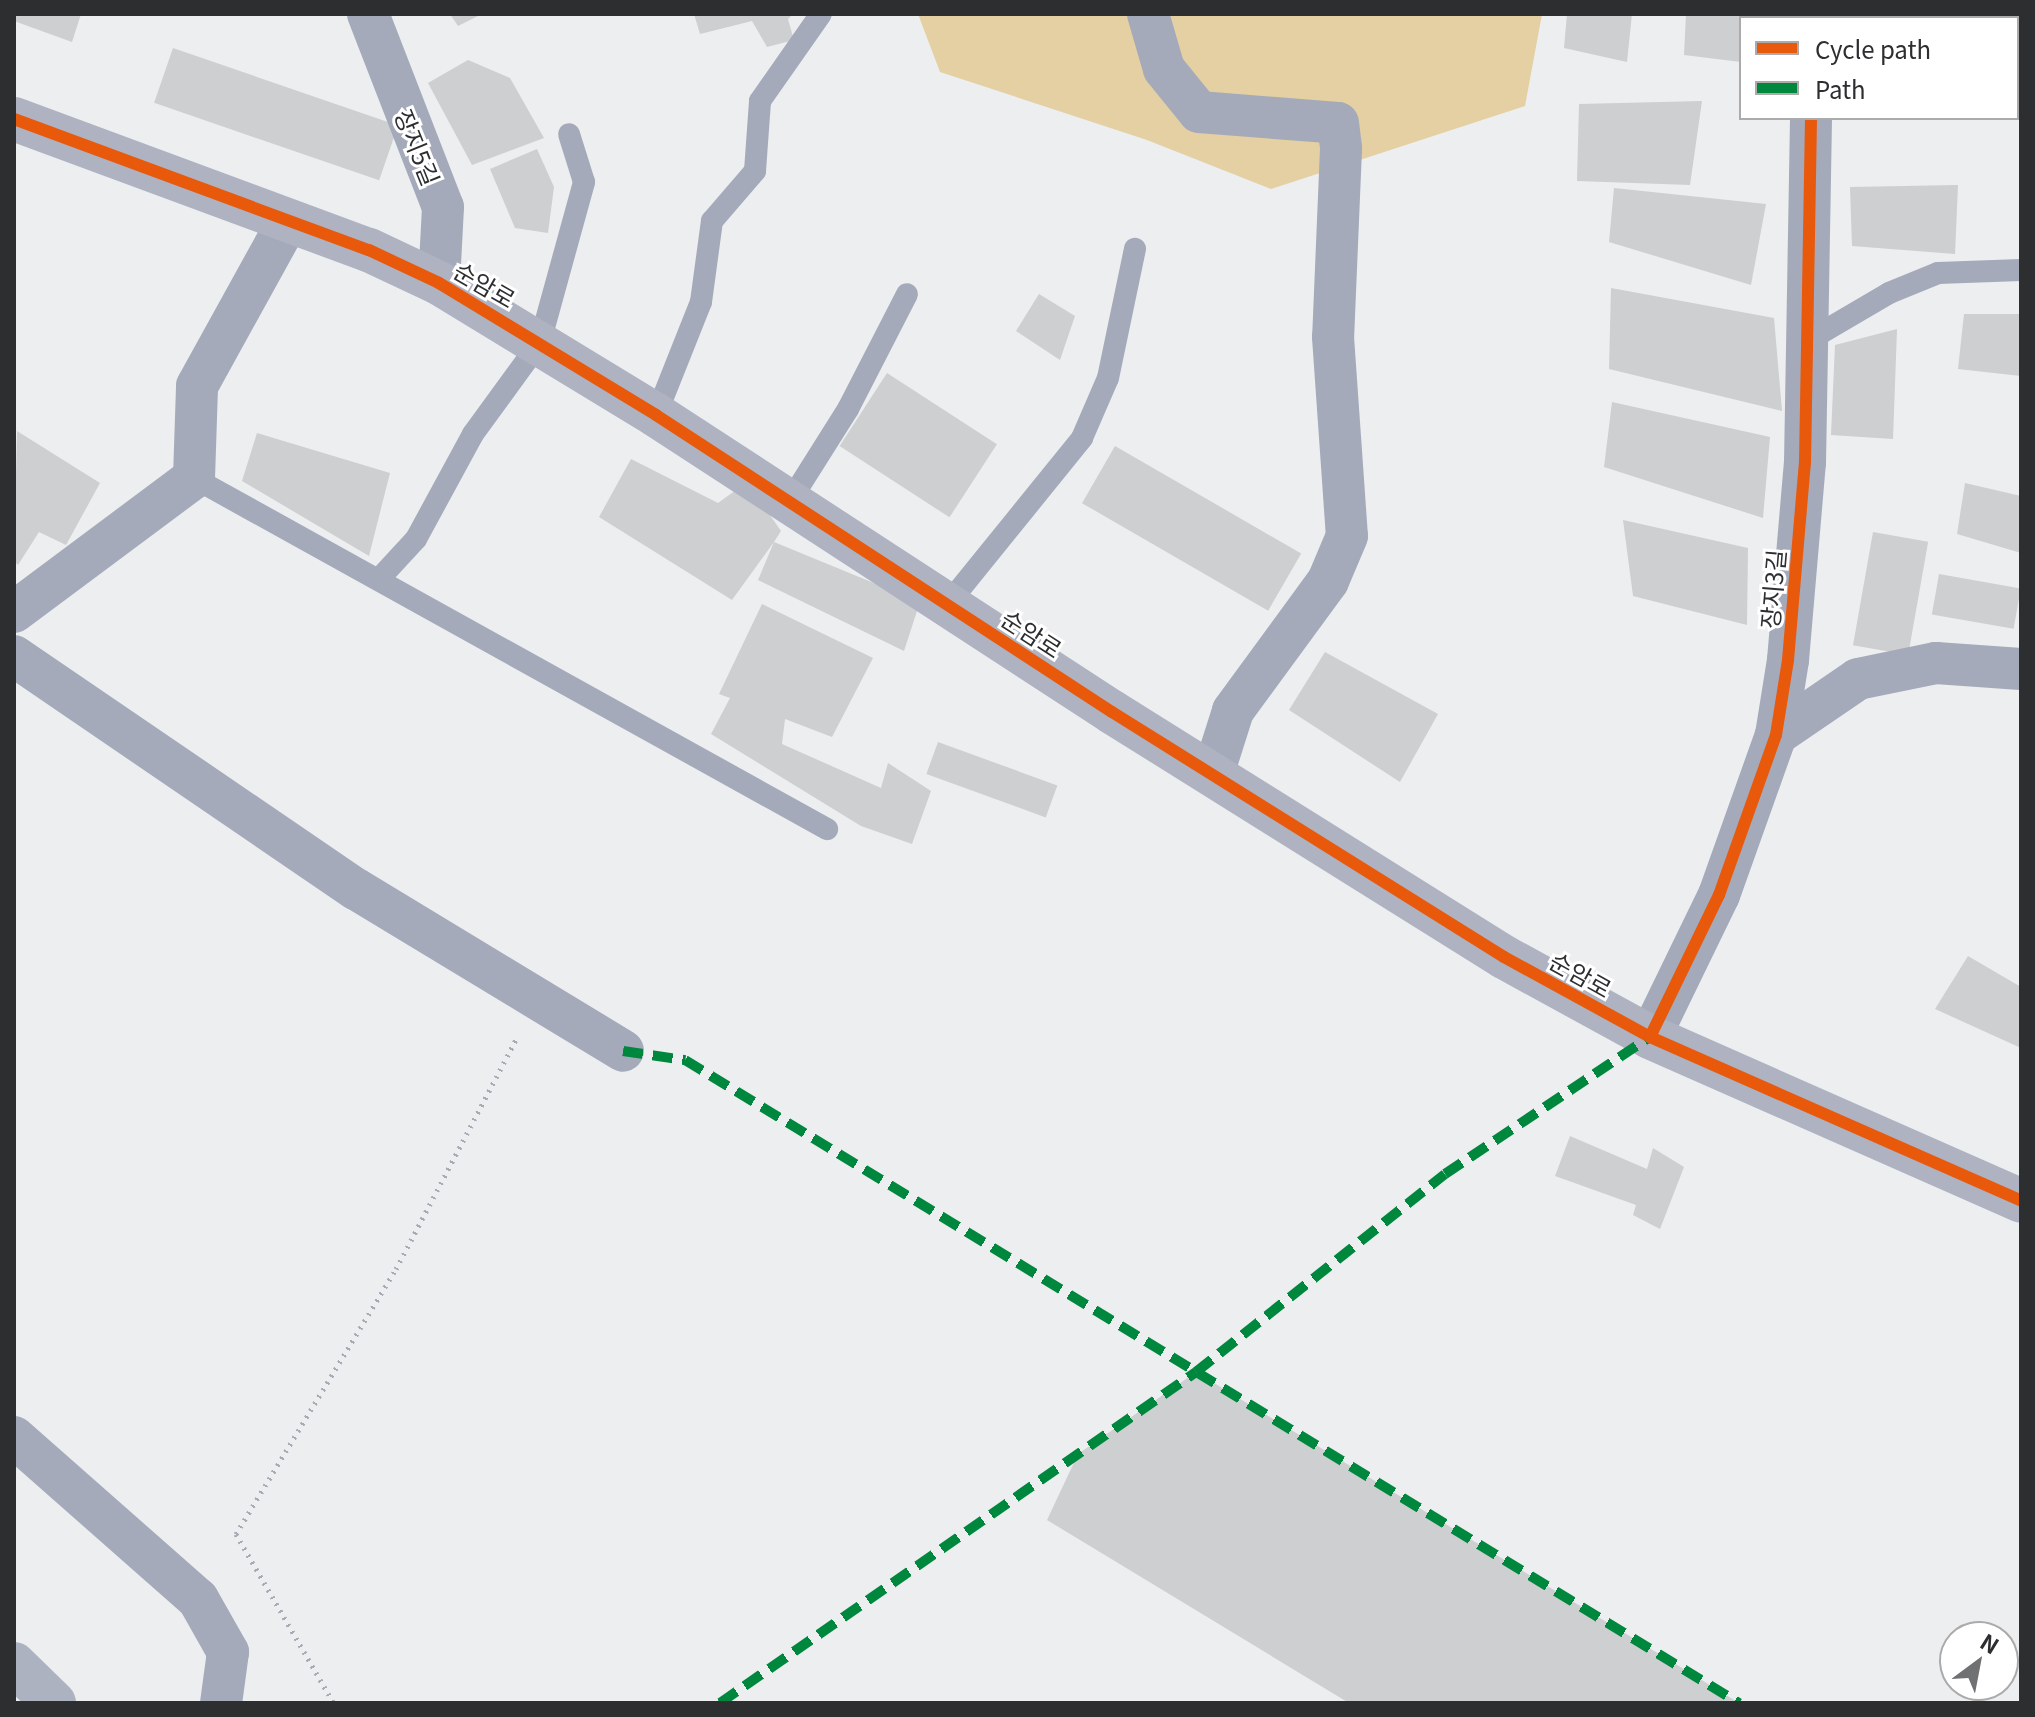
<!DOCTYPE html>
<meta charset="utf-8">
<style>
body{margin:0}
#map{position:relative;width:2035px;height:1717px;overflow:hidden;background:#eceef0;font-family:Georgia,"Noto Sans KR",serif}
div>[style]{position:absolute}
.forest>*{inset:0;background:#e4d0a2}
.building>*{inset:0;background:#cdcfd1;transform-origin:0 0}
.path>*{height:5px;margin-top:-2.5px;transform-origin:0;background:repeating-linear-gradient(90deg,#a7abb4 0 2px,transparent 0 8px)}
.lane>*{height:22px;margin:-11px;padding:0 11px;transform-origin:11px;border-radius:11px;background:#a4aaba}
.street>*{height:42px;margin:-21px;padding:0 21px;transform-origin:21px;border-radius:21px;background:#a4aaba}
.secondary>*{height:44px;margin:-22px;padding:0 22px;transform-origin:22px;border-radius:22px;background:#aeb2c1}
.highway>*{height:44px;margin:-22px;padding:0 22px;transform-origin:22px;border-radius:22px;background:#acb2bf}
.quiet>*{height:10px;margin-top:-5px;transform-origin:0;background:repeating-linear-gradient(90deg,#00873e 0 20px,transparent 0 30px)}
.cycleway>*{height:12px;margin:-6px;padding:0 6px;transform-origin:6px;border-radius:6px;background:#e8590c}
span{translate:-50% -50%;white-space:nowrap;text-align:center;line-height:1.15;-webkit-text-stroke:6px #fff;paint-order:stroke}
.street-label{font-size:24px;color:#2d2e30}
.frame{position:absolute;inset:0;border:16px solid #2d2e30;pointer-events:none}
.legend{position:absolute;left:1739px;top:16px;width:280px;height:104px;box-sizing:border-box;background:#fff;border:2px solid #ababac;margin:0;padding:10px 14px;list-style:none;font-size:24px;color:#2d2e30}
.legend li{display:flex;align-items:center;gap:16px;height:40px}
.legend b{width:40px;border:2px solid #ababac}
.north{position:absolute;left:1939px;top:1621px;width:80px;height:80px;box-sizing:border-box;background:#fff;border:2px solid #ababac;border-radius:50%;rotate:32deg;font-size:22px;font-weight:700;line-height:32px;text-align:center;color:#2d2e30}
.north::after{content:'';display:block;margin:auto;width:28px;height:36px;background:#707173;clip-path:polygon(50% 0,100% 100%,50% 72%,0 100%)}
</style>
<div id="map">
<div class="forest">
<div style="clip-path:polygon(918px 14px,1542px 14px,1525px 106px,1271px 189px,1147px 140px,940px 72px)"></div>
</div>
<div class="building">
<div style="clip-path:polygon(14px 14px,81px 14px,72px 42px,14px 21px)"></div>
<div style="clip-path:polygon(450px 14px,482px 14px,458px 26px)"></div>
<div style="clip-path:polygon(694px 14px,793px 14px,788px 19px,794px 40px,767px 47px,752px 21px,700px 34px)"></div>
<div style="clip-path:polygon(1567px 14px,1632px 14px,1627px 62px,1564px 48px)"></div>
<div style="clip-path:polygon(1686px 14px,1754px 14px,1741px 18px,1741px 62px,1684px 55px)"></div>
<div style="left:173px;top:48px;width:238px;height:58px;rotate:19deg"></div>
<div style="clip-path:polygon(468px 60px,510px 78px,544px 138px,472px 165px,428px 83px)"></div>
<div style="clip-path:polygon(1702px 101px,1690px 185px,1577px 181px,1579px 104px)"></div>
<div style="clip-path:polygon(537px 149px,554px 187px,548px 233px,515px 228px,490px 169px)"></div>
<div style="clip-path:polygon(1958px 185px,1955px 254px,1852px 246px,1850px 187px)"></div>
<div style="clip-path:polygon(1614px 188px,1766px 204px,1751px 285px,1609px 242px)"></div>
<div style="clip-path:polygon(1611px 288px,1774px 318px,1782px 411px,1609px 369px)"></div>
<div style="clip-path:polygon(1039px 294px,1075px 316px,1060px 360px,1016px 331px)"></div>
<div style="clip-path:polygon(1964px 314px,2021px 314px,2021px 376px,1958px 369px)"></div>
<div style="clip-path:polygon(1897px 329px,1893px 439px,1831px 435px,1835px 345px)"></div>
<div style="left:887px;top:373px;width:131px;height:87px;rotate:33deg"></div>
<div style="clip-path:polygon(1612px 402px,1770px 437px,1763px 518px,1604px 467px)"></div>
<div style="clip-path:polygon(17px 431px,100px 483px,66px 545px,39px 532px,18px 565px,14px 561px)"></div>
<div style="clip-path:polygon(257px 433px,390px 473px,369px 556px,242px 481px)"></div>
<div style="left:1115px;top:446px;width:215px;height:66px;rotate:30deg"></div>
<div style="clip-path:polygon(631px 459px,718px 503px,747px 482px,781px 531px,774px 542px,920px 602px,904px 651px,758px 580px,774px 542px,732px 600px,599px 517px)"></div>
<div style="clip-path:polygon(1965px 483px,2021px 496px,2021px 553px,1957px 534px)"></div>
<div style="clip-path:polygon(1623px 520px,1748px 548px,1747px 625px,1633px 596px)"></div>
<div style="left:1873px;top:532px;width:56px;height:115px;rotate:10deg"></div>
<div style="left:1939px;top:574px;width:83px;height:41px;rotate:10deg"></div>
<div style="clip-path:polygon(762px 604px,873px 658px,832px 737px,785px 719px,782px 744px,881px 788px,888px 763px,931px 791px,912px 844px,861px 826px,711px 734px,730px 698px,719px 694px)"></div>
<div style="clip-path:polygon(1325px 652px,1438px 714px,1400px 782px,1289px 710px)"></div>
<div style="left:938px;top:742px;width:127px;height:34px;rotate:20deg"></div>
<div style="clip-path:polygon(1968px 956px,2021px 987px,2021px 1048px,1935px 1009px)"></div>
<div style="clip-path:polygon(1570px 1136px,1647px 1169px,1653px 1148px,1684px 1167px,1660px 1229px,1633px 1215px,1636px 1205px,1555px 1176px)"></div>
<div style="clip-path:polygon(1196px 1372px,1692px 1674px,1739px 1703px,1349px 1703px,1047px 1520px,1078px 1454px)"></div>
</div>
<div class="path">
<div style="left:333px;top:1702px;width:194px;rotate:-120deg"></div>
<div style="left:236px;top:1534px;width:310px;rotate:-58.9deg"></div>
<div style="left:396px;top:1269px;width:263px;rotate:-62.4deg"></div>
</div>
<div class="lane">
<div style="left:1809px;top:340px;width:93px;rotate:-30.4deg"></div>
<div style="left:1889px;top:293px;width:53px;rotate:-22.2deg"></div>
<div style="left:1938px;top:273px;width:83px;rotate:-2.1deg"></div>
<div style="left:656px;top:415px;width:122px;rotate:-68.3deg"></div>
<div style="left:701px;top:302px;width:82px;rotate:-82.3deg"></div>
<div style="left:712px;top:221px;width:66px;rotate:-49.3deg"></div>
<div style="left:755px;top:171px;width:70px;rotate:-85.9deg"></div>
<div style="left:760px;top:101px;width:106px;rotate:-55deg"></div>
<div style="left:194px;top:478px;width:724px;rotate:29.01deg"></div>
<div style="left:790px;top:501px;width:109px;rotate:-57.8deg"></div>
<div style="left:848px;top:409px;width:129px;rotate:-62.8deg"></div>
<div style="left:380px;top:578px;width:53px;rotate:-47.3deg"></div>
<div style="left:416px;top:539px;width:119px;rotate:-61.5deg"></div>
<div style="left:473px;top:434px;width:114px;rotate:-53.9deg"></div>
<div style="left:540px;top:342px;width:166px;rotate:-74.6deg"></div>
<div style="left:584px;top:182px;width:50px;rotate:-107.4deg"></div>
<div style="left:947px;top:605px;width:215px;rotate:-51deg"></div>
<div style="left:1082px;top:438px;width:65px;rotate:-66.6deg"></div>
<div style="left:1108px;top:378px;width:132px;rotate:-78.2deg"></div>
</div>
<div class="street">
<div style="left:368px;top:14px;width:207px;rotate:68.8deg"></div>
<div style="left:443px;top:207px;width:76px;rotate:93deg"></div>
<div style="left:1148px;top:14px;width:57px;rotate:73.8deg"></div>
<div style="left:1164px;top:69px;width:55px;rotate:50.9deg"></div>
<div style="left:1199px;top:112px;width:139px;rotate:4.5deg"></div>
<div style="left:1338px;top:123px;width:26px;rotate:83deg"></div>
<div style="left:1341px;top:149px;width:188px;rotate:92.4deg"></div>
<div style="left:1333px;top:337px;width:199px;rotate:86deg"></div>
<div style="left:1347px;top:536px;width:49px;rotate:112.9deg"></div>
<div style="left:1328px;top:581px;width:161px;rotate:126.2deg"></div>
<div style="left:1233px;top:711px;width:66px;rotate:107.6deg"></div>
<div style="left:1818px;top:18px;width:4px;rotate:-76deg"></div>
<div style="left:14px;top:612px;width:224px;rotate:-36.7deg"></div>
<div style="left:194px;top:478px;width:92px;rotate:-88.1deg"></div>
<div style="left:197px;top:386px;width:186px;rotate:-61.1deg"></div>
<div style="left:14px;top:656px;width:414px;rotate:34.3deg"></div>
<div style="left:356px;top:889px;width:312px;rotate:31.2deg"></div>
<div style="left:1776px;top:735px;width:99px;rotate:-34.3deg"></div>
<div style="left:1858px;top:679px;width:80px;rotate:-11.6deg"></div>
<div style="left:1936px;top:663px;width:85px;rotate:4deg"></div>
<div style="left:1650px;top:1037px;width:158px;rotate:-64.1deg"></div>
<div style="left:1719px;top:895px;width:170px;rotate:-70.4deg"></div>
<div style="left:1776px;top:735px;width:76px;rotate:-80.9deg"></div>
<div style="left:1788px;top:660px;width:198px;rotate:-85.1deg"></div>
<div style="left:1805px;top:463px;width:345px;rotate:-89deg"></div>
<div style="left:14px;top:1437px;width:245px;rotate:41.4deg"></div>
<div style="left:198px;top:1599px;width:61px;rotate:60.5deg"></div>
<div style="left:228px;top:1652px;width:51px;rotate:97.8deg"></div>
</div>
<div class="secondary">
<div style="left:14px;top:119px;width:378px;rotate:20.3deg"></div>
<div style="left:369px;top:250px;width:77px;rotate:25.2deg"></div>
<div style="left:439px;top:283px;width:254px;rotate:31.3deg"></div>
<div style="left:656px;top:415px;width:544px;rotate:33.08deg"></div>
<div style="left:1112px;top:712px;width:462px;rotate:32deg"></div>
<div style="left:1504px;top:957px;width:166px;rotate:28.7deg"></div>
<div style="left:1650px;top:1037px;width:406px;rotate:23.8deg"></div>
</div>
<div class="highway">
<div style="left:14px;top:1664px;width:56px;rotate:44.3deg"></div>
</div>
<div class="quiet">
<div style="left:623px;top:1051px;width:63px;rotate:8.3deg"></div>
<div style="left:685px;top:1060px;width:1235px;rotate:31.39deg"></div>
<div style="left:720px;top:1703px;width:580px;rotate:-34.81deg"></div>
<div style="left:1196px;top:1372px;width:318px;rotate:-38.5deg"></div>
<div style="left:1445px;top:1174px;width:247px;rotate:-33.8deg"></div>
</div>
<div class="cycleway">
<div style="left:14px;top:119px;width:378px;rotate:20.3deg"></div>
<div style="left:369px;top:250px;width:77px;rotate:25.2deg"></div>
<div style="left:439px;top:283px;width:254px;rotate:31.3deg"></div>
<div style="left:656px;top:415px;width:544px;rotate:33.08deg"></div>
<div style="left:1112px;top:712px;width:462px;rotate:32deg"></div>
<div style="left:1504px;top:957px;width:166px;rotate:28.7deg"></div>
<div style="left:1650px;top:1037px;width:406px;rotate:23.8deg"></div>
<div style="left:1650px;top:1037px;width:158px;rotate:-64.1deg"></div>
<div style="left:1719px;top:895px;width:170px;rotate:-70.4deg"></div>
<div style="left:1776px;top:735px;width:76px;rotate:-80.9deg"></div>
<div style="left:1788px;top:660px;width:198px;rotate:-85.1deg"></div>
<div style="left:1805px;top:463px;width:345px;rotate:-89deg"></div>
</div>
<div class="street-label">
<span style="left:418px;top:147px;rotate:68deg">장지5길</span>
<span style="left:485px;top:284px;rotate:30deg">순암로</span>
<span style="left:1772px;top:589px;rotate:-85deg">장지3길</span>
<span style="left:1032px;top:633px;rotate:33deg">순암로</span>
<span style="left:1581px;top:974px;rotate:29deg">순암로</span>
</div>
<div class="frame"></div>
<ul class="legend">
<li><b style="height:10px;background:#e8590c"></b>Cycle path</li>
<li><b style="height:10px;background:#00873e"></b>Path</li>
</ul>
<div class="north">N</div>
</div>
